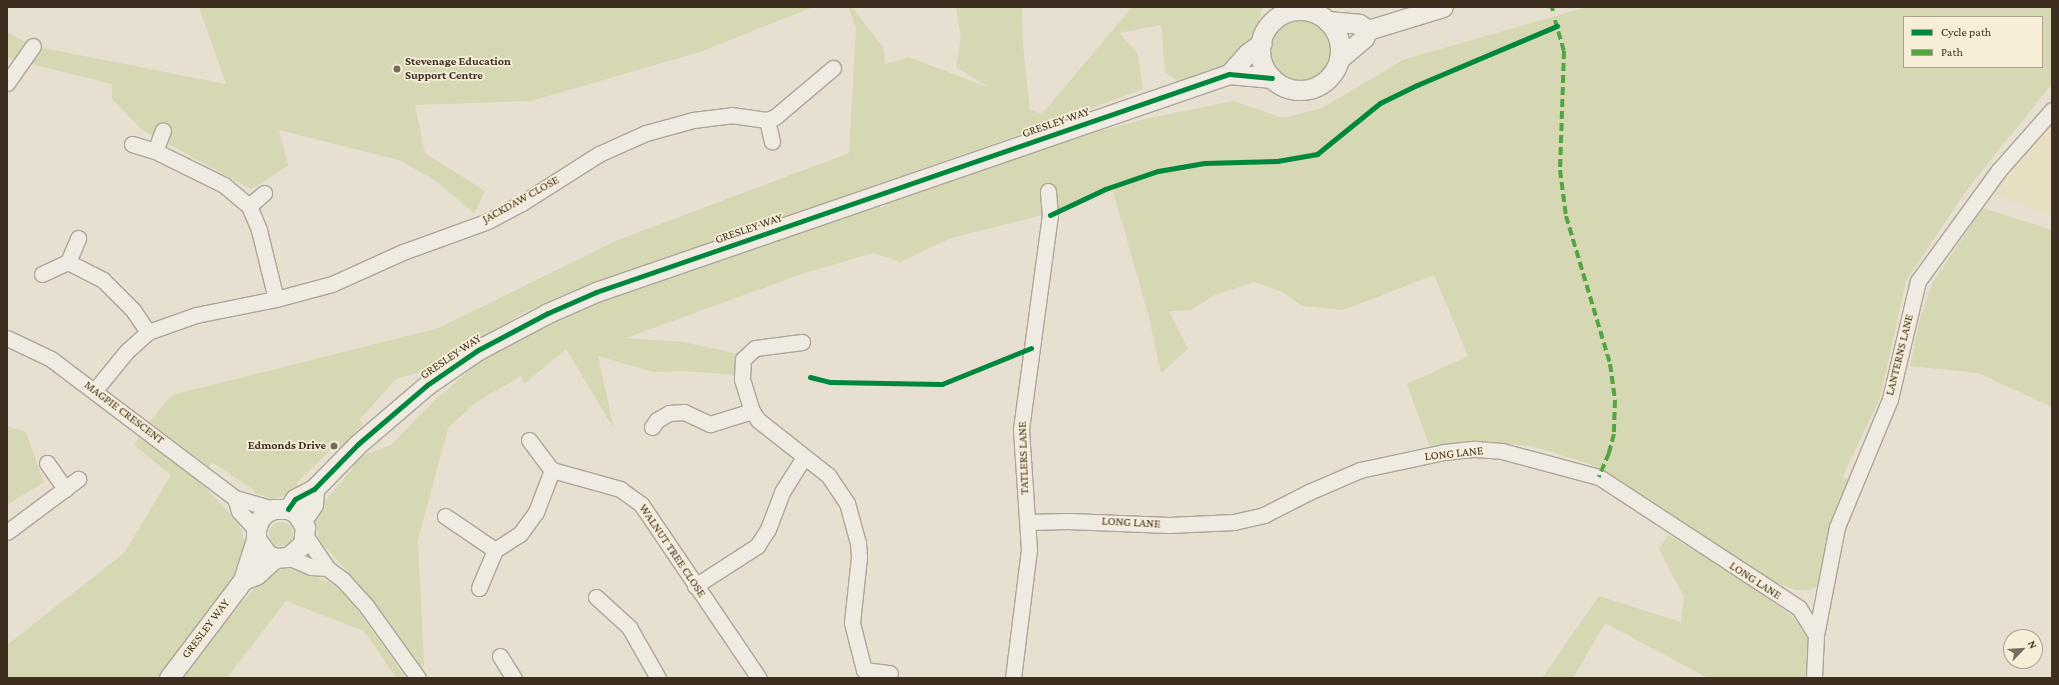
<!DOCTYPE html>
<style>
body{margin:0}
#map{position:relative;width:2059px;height:685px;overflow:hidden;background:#e7e0d1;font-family:"Crimson Pro",serif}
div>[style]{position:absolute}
.farmland>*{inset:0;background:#e6dfc2}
.green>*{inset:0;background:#d6d7b3}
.round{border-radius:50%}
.roads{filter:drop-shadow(1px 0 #ada599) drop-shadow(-1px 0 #ada599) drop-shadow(0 1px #ada599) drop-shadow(0 -1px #ada599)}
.minor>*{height:15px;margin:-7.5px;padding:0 7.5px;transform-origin:7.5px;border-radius:7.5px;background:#efebe3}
.tertiary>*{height:19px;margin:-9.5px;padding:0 9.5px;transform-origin:9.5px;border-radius:9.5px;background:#efebe3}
.tertiary>.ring{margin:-9.5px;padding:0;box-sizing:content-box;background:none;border:19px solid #efebe3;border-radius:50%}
.quiet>*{height:4px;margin-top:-2px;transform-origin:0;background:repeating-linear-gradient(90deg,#54a441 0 8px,transparent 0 12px)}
.cycleway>*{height:5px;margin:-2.5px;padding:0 2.5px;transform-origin:2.5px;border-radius:2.5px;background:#00873e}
.dots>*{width:11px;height:11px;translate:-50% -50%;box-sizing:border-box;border:2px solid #f7eed8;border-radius:50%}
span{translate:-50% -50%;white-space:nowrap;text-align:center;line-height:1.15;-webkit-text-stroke:3.5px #f7eed8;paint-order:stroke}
.poi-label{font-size:12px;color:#3d2e20;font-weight:700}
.left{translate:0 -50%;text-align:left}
.right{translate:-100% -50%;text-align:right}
.street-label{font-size:12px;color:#3d2e20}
.frame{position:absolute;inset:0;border:8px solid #3d2e20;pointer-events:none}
.legend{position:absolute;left:1903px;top:16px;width:140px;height:52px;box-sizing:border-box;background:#f7eed8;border:1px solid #ada18e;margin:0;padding:5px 7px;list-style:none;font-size:12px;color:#3d2e20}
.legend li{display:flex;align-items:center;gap:8px;height:20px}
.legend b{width:20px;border:1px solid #ada18e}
.north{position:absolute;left:2003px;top:629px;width:40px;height:40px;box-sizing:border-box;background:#f7eed8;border:1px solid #ada18e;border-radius:50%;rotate:65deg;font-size:11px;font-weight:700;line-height:16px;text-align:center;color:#3d2e20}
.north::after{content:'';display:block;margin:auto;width:14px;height:18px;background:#786c5e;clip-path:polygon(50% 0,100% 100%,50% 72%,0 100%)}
</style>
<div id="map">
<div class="farmland">
<div style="clip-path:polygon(2048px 124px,2052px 128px,2052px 216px,1989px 193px)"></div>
</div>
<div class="green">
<div style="clip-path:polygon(199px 7px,813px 7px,700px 52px,531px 101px,415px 105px,425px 153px,485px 191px,474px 213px,437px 182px,402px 161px,279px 130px,288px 166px,251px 189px,141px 129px,112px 99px,112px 84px,7px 58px,7px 32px,33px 46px,226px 84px)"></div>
<div style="clip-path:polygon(848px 7px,852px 7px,883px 47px,885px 64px,909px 57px,990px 88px,956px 67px,961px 37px,956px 7px,1022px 7px,1023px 44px,1030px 110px,1042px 114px,1132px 7px,1263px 7px,1257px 26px,1245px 48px,1227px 63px,1209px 73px,1179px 82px,1165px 72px,1161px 25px,1119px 33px,1138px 54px,1143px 89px,1055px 122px,565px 294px,521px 314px,431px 369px,396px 379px,360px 419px,362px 425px,336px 453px,332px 449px,296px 483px,299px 487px,284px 496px,273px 499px,254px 493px,255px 491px,212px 462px,209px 467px,149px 422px,172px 395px,439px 328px,613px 242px,849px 153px,856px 27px)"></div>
<div style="clip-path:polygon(evenodd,1587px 7px,2052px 7px,2052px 84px,1969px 187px,1906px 281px,1880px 398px,1842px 478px,1852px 479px,1818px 586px,1809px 590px,1796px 590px,1774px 582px,1674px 521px,1618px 480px,1590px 464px,1534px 447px,1494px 442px,1430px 448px,1407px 384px,1468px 356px,1434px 275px,1343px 310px,1302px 306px,1283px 292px,1254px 282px,1215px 295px,1191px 310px,1169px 311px,1188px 349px,1161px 373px,1148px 313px,1113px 191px,1075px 207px,951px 238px,900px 262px,873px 253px,802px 274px,626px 338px,683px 342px,739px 354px,734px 375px,684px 371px,653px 372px,598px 356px,614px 429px,566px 349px,524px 384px,521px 376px,475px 403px,448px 428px,418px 540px,424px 665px,421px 671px,371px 598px,319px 540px,315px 523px,319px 508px,354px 467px,351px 463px,356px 458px,391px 445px,435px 400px,485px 357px,576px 309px,878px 204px,881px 209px,900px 193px,1052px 144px,1149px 118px,1233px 101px,1283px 118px,1322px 108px,1405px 59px,1587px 7px,1904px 17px,2042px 17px,2042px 67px,1904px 67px,1904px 17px)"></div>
<div class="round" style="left:1270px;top:21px;width:60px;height:60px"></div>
<div style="clip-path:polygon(1983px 208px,2052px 230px,2052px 407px,1978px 373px,1910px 366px,1920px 318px,1933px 282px)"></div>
<div style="clip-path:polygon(7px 426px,26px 432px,44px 482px,7px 505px)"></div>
<div style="clip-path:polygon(140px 435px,201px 483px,239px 523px,245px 544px,243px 557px,232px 581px,157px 678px,7px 678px,7px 645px,124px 553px,171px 475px,134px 445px)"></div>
<div class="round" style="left:269px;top:522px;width:24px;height:24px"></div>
<div style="clip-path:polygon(1668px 535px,1727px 570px,1791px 615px,1813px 642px,1810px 678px,1708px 678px,1605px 623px,1573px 678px,1542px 678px,1599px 596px,1681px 622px,1684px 597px,1659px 549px)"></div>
<div style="clip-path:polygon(293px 568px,331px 583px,348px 597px,406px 678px,396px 678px,364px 631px,286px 601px,227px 678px,180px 678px,222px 624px,256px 587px,276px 571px)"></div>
</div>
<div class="roads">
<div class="minor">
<div style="left:7px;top:83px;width:45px;rotate:-54.9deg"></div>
<div style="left:767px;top:120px;width:22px;rotate:77deg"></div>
<div style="left:132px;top:144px;width:24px;rotate:17deg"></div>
<div style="left:155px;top:151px;width:77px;rotate:26.2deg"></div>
<div style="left:224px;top:185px;width:33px;rotate:40deg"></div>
<div style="left:249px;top:206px;width:26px;rotate:67deg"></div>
<div style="left:259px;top:230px;width:71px;rotate:76.2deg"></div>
<div style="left:155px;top:151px;width:22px;rotate:-69deg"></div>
<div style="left:249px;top:206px;width:20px;rotate:-41deg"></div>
<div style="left:68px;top:262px;width:26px;rotate:-67deg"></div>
<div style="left:42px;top:274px;width:29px;rotate:-25deg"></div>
<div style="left:68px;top:262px;width:39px;rotate:27deg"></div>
<div style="left:103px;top:280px;width:42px;rotate:45deg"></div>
<div style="left:133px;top:310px;width:27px;rotate:56deg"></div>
<div style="left:7px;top:338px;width:49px;rotate:25.5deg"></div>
<div style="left:51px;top:359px;width:231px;rotate:37.1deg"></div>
<div style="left:235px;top:498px;width:41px;rotate:15.8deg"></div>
<div style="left:802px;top:342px;width:47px;rotate:172.7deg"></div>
<div style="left:755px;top:348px;width:16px;rotate:137deg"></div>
<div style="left:743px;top:359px;width:20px;rotate:93deg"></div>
<div style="left:742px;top:379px;width:34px;rotate:73deg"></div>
<div style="left:752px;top:411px;width:11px;rotate:56deg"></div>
<div style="left:758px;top:420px;width:89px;rotate:38.2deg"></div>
<div style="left:828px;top:475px;width:34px;rotate:56deg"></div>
<div style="left:847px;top:503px;width:41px;rotate:74.6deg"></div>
<div style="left:858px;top:543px;width:14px;rotate:86deg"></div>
<div style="left:859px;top:557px;width:66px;rotate:96.1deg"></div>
<div style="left:852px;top:623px;width:49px;rotate:75.7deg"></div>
<div style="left:95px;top:390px;width:50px;rotate:-50.6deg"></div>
<div style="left:127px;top:351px;width:28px;rotate:-42deg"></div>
<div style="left:148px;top:332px;width:51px;rotate:-19.5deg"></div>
<div style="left:196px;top:315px;width:82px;rotate:-11.3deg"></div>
<div style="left:276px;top:299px;width:58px;rotate:-15deg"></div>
<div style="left:332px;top:284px;width:78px;rotate:-24.3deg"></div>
<div style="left:403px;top:252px;width:90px;rotate:-20deg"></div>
<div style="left:488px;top:221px;width:38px;rotate:-28deg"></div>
<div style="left:522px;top:203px;width:91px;rotate:-32.5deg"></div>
<div style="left:599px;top:154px;width:51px;rotate:-24.1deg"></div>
<div style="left:646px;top:133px;width:49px;rotate:-15.5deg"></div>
<div style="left:693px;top:120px;width:38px;rotate:-7deg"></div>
<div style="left:731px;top:115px;width:36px;rotate:8deg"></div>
<div style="left:767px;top:120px;width:9px;rotate:-21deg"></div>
<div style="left:775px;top:117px;width:76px;rotate:-40.2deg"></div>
<div style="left:652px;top:427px;width:9px;rotate:-54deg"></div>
<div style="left:657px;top:420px;width:14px;rotate:-30deg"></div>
<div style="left:669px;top:413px;width:15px;rotate:-4deg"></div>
<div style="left:684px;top:412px;width:29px;rotate:25deg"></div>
<div style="left:710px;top:424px;width:44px;rotate:-17.2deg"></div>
<div style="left:529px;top:440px;width:38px;rotate:53deg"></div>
<div style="left:552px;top:470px;width:71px;rotate:15.6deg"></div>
<div style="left:620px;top:489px;width:26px;rotate:36deg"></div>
<div style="left:641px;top:504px;width:210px;rotate:55.9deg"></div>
<div style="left:47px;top:463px;width:32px;rotate:55deg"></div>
<div style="left:235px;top:498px;width:14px;rotate:73deg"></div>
<div style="left:239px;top:511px;width:25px;rotate:48deg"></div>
<div style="left:445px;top:516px;width:60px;rotate:34.2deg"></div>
<div style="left:1028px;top:522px;width:40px;rotate:-1.4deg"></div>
<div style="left:1068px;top:521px;width:101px;rotate:2.3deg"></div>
<div style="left:1169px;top:525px;width:65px;rotate:-2.6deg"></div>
<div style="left:1234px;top:522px;width:31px;rotate:-13deg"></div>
<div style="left:1264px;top:515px;width:51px;rotate:-27.1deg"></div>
<div style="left:1309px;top:492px;width:56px;rotate:-23.3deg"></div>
<div style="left:1360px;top:470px;width:86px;rotate:-12.1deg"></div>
<div style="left:1444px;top:452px;width:31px;rotate:-6deg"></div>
<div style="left:1475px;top:449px;width:27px;rotate:4deg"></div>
<div style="left:1502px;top:451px;width:100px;rotate:15deg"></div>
<div style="left:1599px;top:477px;width:239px;rotate:33.2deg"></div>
<div style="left:1799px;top:608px;width:32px;rotate:58deg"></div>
<div style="left:1816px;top:635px;width:43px;rotate:92.7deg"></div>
<div style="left:7px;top:532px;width:89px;rotate:-36.7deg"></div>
<div style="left:305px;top:535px;width:40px;rotate:56deg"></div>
<div style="left:327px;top:568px;width:20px;rotate:37deg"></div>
<div style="left:343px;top:580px;width:36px;rotate:48deg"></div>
<div style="left:367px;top:607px;width:87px;rotate:54.3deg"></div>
<div style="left:288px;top:557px;width:25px;rotate:23deg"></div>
<div style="left:311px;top:567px;width:16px;rotate:4deg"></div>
<div style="left:695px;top:586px;width:74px;rotate:-32.8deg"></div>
<div style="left:757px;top:546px;width:20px;rotate:-57deg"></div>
<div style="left:768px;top:529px;width:40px;rotate:-69deg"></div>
<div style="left:782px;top:492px;width:41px;rotate:-57.8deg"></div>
<div style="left:479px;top:588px;width:41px;rotate:-67.2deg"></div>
<div style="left:495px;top:550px;width:30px;rotate:-33deg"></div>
<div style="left:520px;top:534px;width:27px;rotate:-54deg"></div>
<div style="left:536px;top:512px;width:45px;rotate:-69.1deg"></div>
<div style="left:596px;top:597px;width:45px;rotate:42.3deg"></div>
<div style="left:629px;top:627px;width:59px;rotate:60.4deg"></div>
<div style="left:1816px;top:635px;width:110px;rotate:-79deg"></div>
<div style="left:1837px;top:527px;width:139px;rotate:-67.5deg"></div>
<div style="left:1890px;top:399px;width:121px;rotate:-76.7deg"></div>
<div style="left:1918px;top:281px;width:137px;rotate:-53.9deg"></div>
<div style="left:1999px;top:170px;width:80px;rotate:-48.5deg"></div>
<div style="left:500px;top:656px;width:26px;rotate:58deg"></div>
<div style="left:864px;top:670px;width:26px;rotate:7deg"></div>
<div style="left:1013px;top:678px;width:129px;rotate:-82.9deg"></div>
<div style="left:1029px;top:550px;width:121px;rotate:-93.8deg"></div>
<div style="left:1021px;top:429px;width:216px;rotate:-82.3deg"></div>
<div style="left:1050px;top:215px;width:24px;rotate:-95deg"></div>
</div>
<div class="tertiary">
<div class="ring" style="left:1260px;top:10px;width:61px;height:61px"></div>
<div style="left:1327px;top:21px;width:32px;rotate:5deg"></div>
<div style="left:1359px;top:24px;width:11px;rotate:34deg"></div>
<div style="left:1339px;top:59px;width:33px;rotate:-40deg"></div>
<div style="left:1364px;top:38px;width:9px;rotate:-63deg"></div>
<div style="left:1368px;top:30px;width:78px;rotate:-17deg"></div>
<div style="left:1229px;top:74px;width:28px;rotate:-48deg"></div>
<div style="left:1248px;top:53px;width:17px;rotate:-36deg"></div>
<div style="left:288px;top:509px;width:12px;rotate:-55deg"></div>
<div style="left:295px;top:499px;width:21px;rotate:-28deg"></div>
<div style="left:314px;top:489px;width:63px;rotate:-45.6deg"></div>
<div style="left:358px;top:444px;width:91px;rotate:-40.5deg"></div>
<div style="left:427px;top:385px;width:62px;rotate:-34.5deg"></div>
<div style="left:478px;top:350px;width:79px;rotate:-27.9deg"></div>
<div style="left:548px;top:313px;width:52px;rotate:-23.6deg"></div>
<div style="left:596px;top:292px;width:669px;rotate:-19deg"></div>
<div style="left:1229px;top:74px;width:43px;rotate:5.3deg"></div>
<div style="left:302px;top:520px;width:19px;rotate:-55deg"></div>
<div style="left:313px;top:504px;width:15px;rotate:-86deg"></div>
<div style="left:243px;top:580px;width:14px;rotate:-21deg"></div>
<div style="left:256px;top:575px;width:25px;rotate:-42deg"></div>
<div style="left:169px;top:678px;width:123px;rotate:-52.9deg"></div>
<div style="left:243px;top:580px;width:43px;rotate:-72.4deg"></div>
<div style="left:256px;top:539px;width:9px;rotate:-90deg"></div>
<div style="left:256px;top:530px;width:10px;rotate:-73deg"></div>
<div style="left:259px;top:520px;width:9px;rotate:-49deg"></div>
<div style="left:265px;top:513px;width:10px;rotate:-24deg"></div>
<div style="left:274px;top:509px;width:14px"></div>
<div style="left:288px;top:509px;width:9px;rotate:27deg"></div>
<div style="left:296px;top:513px;width:17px;rotate:57deg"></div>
<div style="left:305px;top:527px;width:17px;rotate:97deg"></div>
<div style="left:303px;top:544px;width:20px;rotate:139deg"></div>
<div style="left:288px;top:557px;width:13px;rotate:176deg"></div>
<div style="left:275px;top:558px;width:9px;rotate:-153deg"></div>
<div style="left:267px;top:554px;width:19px;rotate:-126deg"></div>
</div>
</div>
<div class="quiet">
<div style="left:1552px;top:7px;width:4px;rotate:76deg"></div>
<div style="left:1555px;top:20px;width:32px;rotate:74deg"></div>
<div style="left:1564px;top:51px;width:119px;rotate:91.9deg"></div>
<div style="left:1560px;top:170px;width:46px;rotate:82.6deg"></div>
<div style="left:1566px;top:216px;width:154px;rotate:73.4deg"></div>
<div style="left:1610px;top:364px;width:36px;rotate:82deg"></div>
<div style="left:1615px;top:400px;width:34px;rotate:92deg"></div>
<div style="left:1614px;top:434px;width:20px;rotate:105deg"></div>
<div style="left:1609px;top:453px;width:26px;rotate:113deg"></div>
</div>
<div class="cycleway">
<div style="left:1050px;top:215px;width:61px;rotate:-25.3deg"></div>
<div style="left:1105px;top:189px;width:56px;rotate:-18.8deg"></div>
<div style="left:1158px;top:171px;width:47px;rotate:-9.9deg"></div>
<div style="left:1204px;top:163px;width:73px;rotate:-1.6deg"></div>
<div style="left:1277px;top:161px;width:41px;rotate:-9.9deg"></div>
<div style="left:1317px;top:154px;width:81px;rotate:-39deg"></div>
<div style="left:1380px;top:103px;width:41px;rotate:-25.9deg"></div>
<div style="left:1417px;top:85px;width:152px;rotate:-22.9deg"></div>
<div style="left:810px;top:377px;width:21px;rotate:14deg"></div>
<div style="left:830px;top:382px;width:112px;rotate:1deg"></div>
<div style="left:942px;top:384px;width:96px;rotate:-22deg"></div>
<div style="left:288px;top:509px;width:12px;rotate:-55deg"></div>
<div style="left:295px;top:499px;width:21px;rotate:-28deg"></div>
<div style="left:314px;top:489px;width:63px;rotate:-45.6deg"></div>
<div style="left:358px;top:444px;width:91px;rotate:-40.5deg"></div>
<div style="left:427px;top:385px;width:62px;rotate:-34.5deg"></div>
<div style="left:478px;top:350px;width:79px;rotate:-27.9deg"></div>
<div style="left:548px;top:313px;width:52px;rotate:-23.6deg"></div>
<div style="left:596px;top:292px;width:669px;rotate:-19deg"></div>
<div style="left:1229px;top:74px;width:43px;rotate:5.3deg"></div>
</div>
<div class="dots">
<div style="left:397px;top:69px;background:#786c5e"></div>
<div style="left:334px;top:446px;background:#786c5e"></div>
</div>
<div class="poi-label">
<span class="left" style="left:405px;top:69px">Stevenage Education<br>Support Centre</span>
<span class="right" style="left:326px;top:446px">Edmonds Drive</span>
</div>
<div class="street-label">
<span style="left:1056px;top:123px;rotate:-19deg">GRESLEY WAY</span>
<span style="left:521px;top:200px;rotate:-29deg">JACKDAW CLOSE</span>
<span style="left:749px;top:229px;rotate:-19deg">GRESLEY WAY</span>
<span style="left:1900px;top:355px;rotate:-76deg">LANTERNS LANE</span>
<span style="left:451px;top:357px;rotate:-34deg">GRESLEY WAY</span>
<span style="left:124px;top:413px;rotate:37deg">MAGPIE CRESCENT</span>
<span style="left:1454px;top:454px;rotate:-6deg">LONG LANE</span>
<span style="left:1024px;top:458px;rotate:-92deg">TATLERS LANE</span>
<span style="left:1131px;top:523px;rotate:3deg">LONG LANE</span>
<span style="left:672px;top:551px;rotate:56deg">WALNUT TREE CLOSE</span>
<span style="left:1755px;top:581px;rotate:33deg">LONG LANE</span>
<span style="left:206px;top:629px;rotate:-53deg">GRESLEY WAY</span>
</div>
<div class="frame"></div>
<ul class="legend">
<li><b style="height:5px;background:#00873e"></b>Cycle path</li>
<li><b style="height:5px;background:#54a441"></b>Path</li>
</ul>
<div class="north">N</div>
</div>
